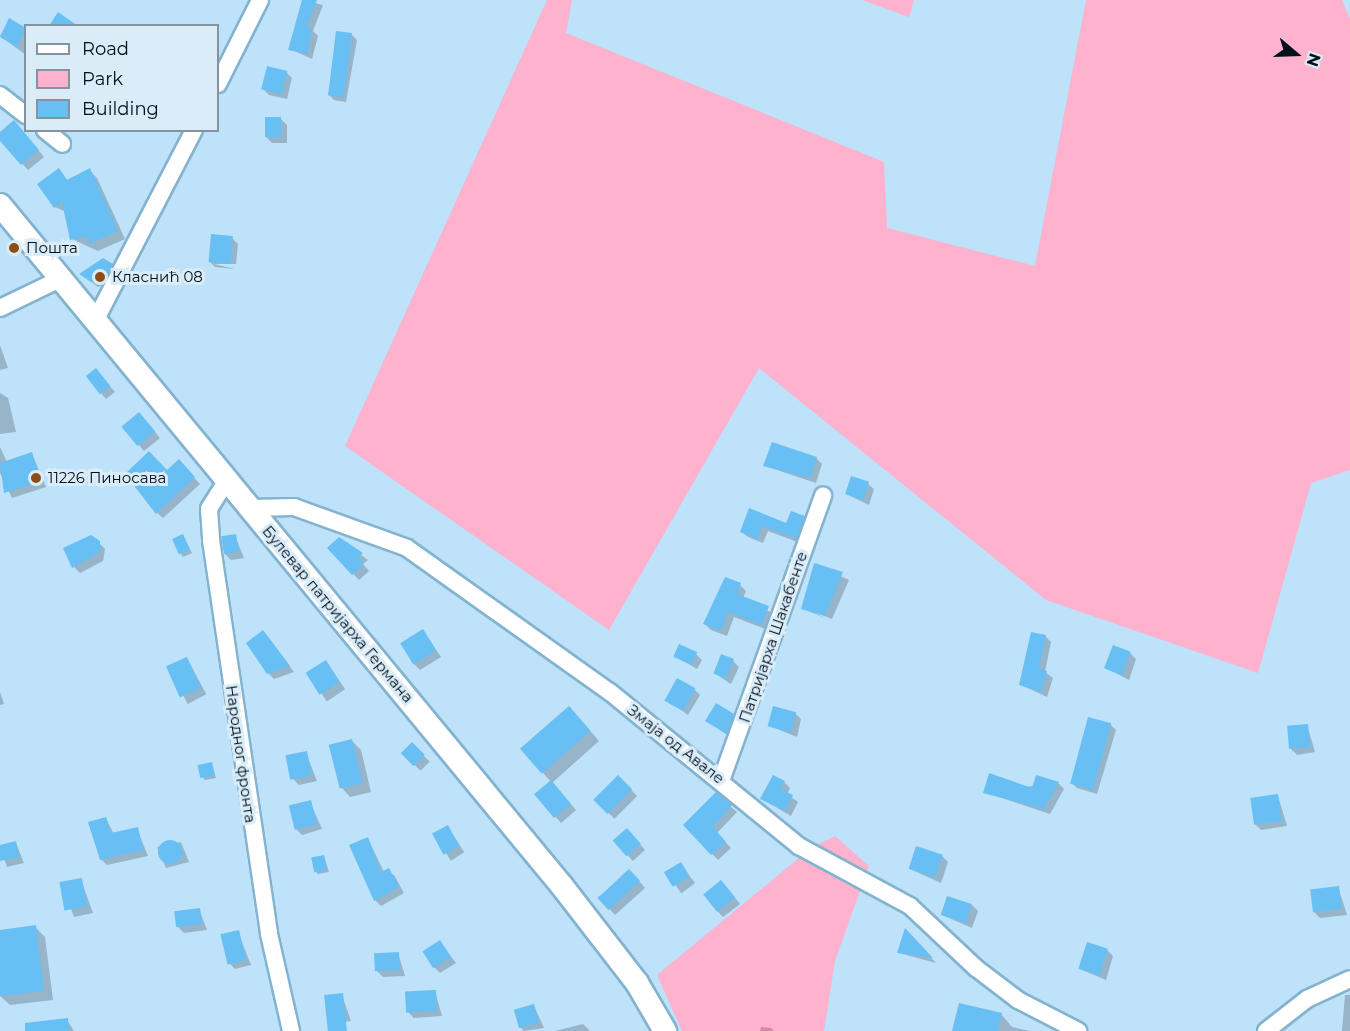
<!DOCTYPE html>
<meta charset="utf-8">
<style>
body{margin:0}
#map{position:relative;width:1350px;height:1031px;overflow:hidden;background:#bde2fa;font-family:Montserrat,sans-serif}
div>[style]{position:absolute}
.green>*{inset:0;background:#feb2cd}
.shadow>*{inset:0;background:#0003;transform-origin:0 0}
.building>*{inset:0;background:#67bff3;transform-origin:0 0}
.round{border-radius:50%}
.roads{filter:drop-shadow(2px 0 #84b3cf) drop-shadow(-2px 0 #84b3cf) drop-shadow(0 2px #84b3cf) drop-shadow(0 -2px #84b3cf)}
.street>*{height:16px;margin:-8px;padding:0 8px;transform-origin:8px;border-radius:8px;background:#fff}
.secondary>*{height:22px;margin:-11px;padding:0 11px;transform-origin:11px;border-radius:11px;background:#fff}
.dots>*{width:16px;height:16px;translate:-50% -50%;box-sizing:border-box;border:3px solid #daecf8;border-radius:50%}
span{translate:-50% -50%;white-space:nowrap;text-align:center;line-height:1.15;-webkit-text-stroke:6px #daecf8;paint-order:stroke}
.poi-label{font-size:15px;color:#01101a}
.left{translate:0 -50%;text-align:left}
.street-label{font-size:15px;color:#01101a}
.legend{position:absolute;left:24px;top:24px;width:195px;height:108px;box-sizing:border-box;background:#daecf8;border:2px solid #83949f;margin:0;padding:8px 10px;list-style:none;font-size:18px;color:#01101a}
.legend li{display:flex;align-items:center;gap:12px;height:30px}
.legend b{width:30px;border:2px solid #83949f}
.north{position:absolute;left:1266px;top:24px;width:60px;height:60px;-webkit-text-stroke:4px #daecf8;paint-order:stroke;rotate:109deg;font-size:16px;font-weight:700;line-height:24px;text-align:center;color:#01101a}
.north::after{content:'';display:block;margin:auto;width:21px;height:27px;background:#01101a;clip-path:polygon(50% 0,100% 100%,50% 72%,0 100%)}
</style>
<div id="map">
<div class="green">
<div style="clip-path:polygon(547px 0,572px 0,566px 33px,884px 162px,887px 228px,1035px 266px,1086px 0,1342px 0,1350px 19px,1350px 470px,1311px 483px,1258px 673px,1046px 600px,759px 368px,609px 630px,345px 446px)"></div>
<div style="clip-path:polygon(862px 0,914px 0,909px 17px)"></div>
<div style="clip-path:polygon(835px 836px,869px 866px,835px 961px,824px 1031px,682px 1031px,657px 975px,811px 848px)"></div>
</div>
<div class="shadow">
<div style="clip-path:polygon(304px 0,323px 5px,313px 31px,318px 36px,312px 59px,290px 49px)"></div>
<div style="clip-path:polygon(10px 20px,26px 30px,26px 55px,0 36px)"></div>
<div style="clip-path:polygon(351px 34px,357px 40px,346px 102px,334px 100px,328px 94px)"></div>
<div style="clip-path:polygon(286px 72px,292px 78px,287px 99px,269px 95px,263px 89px)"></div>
<div style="clip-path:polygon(281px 119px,287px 125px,287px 143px,272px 143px,266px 137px)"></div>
<div style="clip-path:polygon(20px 128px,44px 157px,28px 170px,0 139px)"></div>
<div style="clip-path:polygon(59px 170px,68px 181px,89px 170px,97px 178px,125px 239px,98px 251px,72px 239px,66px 212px,55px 207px)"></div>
<div style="clip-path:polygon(232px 238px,238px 244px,236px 264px,214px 264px,235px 269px,215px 267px,209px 261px)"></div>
<div style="clip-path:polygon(112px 265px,118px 271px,113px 281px,98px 287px,81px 274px)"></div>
<div style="clip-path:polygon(0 345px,8px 368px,0 370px)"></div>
<div style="clip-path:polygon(96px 370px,115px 392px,106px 399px,101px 393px)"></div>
<div style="clip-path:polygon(0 393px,8px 398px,16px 432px,0 434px)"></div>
<div style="clip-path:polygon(145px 420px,160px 438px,144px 451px,139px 445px)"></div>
<div style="clip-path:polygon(0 447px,7px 462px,32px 454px,46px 487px,12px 498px,0 473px)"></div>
<div style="clip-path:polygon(816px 458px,822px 464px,816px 483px,765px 466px)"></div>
<div style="clip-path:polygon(179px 462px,200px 484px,163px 518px,157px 513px)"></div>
<div style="clip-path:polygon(868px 484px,874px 489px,869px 505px,846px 494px)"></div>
<div style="clip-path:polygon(750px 510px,787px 525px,804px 518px,810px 524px,803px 544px,768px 531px,763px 543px,748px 537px,742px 532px)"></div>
<div style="clip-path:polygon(183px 536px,192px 553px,183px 557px,181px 554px)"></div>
<div style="clip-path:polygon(235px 536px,244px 558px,231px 560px,225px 554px)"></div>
<div style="clip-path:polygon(339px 539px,368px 560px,363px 564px,369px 571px,359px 580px,329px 548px)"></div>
<div style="clip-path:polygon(99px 543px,105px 549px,103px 561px,80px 573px,74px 567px)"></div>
<div style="clip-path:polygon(815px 565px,849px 580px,832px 619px,807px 609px,831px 621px,802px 608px)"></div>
<div style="clip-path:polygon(740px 585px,746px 591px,743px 598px,774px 614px,768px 630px,734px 617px,727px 636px,711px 630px,705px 624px)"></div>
<div style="clip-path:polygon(423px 631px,441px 657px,420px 670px,414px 664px)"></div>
<div style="clip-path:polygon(263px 632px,269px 638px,294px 672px,274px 679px,268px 673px)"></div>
<div style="clip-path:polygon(1045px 636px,1051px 642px,1045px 672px,1053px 678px,1047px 697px,1021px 685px)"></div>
<div style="clip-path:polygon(1130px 653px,1136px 659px,1129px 680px,1106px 668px)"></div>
<div style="clip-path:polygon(696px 654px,702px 660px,697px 669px,675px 656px)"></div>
<div style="left:187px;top:658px;width:41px;height:21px;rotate:62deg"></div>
<div style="left:326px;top:661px;width:34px;height:22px;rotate:56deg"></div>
<div style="clip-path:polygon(733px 661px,739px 667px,731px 684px,714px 673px)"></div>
<div style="clip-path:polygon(694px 689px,700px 695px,688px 715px,666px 699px)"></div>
<div style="clip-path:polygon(0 692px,4px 704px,0 705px)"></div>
<div style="clip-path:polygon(795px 713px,801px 719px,797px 737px,770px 726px)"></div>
<div style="clip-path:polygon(733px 715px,739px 721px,733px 739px,707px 721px)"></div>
<div style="clip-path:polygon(578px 717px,599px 741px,552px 783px,576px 810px,561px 823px,536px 794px,551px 782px,522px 749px)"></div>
<div style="clip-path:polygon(1110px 724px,1116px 730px,1097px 794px,1077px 788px,1071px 782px)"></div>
<div style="clip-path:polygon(1307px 725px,1315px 752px,1297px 755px,1291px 749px)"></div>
<div style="clip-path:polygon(352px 741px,361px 750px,371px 792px,350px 797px,341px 787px)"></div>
<div style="left:412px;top:744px;width:25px;height:13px;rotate:45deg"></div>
<div style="clip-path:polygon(306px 753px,317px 781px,299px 785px,293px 779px)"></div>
<div style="clip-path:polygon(211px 764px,216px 778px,205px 780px,203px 778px)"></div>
<div style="left:618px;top:777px;width:27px;height:32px;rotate:45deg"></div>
<div style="clip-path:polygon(784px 782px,790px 788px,787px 794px,798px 802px,791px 816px,762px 799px)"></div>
<div style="clip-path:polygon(1058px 783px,1064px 789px,1050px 814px,984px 792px)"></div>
<div style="clip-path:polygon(716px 794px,737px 812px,717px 833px,731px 848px,718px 860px,685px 825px)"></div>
<div style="clip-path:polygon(1278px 796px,1287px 826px,1261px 830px,1255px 824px)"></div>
<div style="clip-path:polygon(310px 802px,322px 829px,302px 835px,296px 829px)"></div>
<div style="clip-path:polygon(106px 819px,114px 834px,137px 829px,148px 856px,107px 865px,101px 859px)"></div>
<div style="left:448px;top:827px;width:30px;height:16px;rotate:57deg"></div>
<div style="clip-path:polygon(633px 836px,645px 850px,633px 861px,614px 841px)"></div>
<div style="clip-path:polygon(368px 839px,384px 872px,394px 875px,404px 893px,381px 906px,375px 900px)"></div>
<div style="clip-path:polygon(181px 842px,189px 862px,166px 868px,157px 847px)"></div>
<div style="clip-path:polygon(16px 843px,24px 863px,7px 867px,0 846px)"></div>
<div style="clip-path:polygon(324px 856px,329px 872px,318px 874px,316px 872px)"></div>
<div style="clip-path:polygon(942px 856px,948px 862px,941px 883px,910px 869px)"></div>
<div style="left:680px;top:863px;width:25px;height:17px;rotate:53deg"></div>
<div style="clip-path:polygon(635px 876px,645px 888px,615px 915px,598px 897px)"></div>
<div style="clip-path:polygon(81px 880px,93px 913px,74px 917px,62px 884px)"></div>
<div style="clip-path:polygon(1338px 887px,1347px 915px,1320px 918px,1314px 912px)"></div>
<div style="clip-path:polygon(727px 888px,740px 904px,723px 917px,717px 911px)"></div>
<div style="clip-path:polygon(972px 905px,978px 911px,972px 928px,942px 915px)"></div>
<div style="clip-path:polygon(199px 909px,207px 930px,184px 933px,178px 927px)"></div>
<div style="clip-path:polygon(35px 927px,45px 937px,53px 1000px,10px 1005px,0 996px,0 931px)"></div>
<div style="clip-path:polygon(906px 931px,936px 963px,899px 953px)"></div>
<div style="clip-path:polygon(238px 932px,251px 965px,235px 969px,229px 963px)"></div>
<div style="clip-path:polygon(440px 942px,456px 963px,440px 973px,434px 967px)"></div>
<div style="clip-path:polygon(1107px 950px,1113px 956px,1106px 980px,1080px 969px)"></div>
<div style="clip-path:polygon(398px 953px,405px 976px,383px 977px,377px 971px)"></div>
<div style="clip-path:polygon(435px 991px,442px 1016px,414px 1018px,408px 1012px)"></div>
<div style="clip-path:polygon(342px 995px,351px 1021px,334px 1023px)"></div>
<div style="clip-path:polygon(1345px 995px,1350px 995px,1350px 1031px,1342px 1031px)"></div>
<div style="clip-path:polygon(960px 1004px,1002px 1015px,1012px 1027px,1030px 1031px,953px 1031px)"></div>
<div style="clip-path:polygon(534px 1006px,544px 1028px,524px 1031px,520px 1027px)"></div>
<div style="clip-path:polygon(67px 1020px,74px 1031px,48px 1031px)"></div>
<div style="clip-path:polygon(583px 1024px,590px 1031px,555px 1031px)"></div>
<div style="clip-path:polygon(761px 1027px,771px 1028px,774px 1031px,760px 1031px)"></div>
</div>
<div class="building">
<div style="clip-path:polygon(302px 0,317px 0,306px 27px,312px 29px,307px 54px,288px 50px)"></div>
<div style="clip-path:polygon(58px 12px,78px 26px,49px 26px)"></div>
<div style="clip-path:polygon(9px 18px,26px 28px,17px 47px,0 37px)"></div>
<div style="left:336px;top:31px;width:16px;height:65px;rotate:7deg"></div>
<div style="left:267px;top:66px;width:21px;height:24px;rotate:14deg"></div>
<div style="left:265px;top:117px;width:16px;height:20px"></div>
<div style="clip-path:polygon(14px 120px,39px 150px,21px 165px,0 141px,0 132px)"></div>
<div style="clip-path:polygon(59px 168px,67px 180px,90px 168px,118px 231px,89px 244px,88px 236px,70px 240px,62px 202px,54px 208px,37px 184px)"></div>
<div style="left:211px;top:234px;width:22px;height:28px;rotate:5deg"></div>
<div style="clip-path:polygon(103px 258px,113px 264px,107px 275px,91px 282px,79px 274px)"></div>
<div style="left:96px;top:368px;width:23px;height:13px;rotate:52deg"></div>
<div style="left:139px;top:412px;width:25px;height:23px;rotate:50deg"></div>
<div style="clip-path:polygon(772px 442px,817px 457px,810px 478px,763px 466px)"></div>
<div style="clip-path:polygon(149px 451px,167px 470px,179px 459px,195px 477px,156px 514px,125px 474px)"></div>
<div style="clip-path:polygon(32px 452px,41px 481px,4px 493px,0 463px)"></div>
<div style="left:851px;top:476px;width:19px;height:19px;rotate:18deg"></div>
<div style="clip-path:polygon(749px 508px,786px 523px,791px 511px,805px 516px,797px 539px,762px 526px,757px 539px,740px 532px)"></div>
<div style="left:183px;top:534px;width:17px;height:12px;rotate:66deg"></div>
<div style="left:236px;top:534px;width:18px;height:15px;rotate:81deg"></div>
<div style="clip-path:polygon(91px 535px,100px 541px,100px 552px,72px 568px,63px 548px)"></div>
<div style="clip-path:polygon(339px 537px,363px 553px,358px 558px,364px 564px,352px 575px,327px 548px)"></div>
<div style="clip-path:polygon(814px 563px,843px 572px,825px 616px,801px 609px)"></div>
<div style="clip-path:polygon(725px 577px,741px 583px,737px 594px,769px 606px,762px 625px,728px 612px,721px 631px,703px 624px)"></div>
<div style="left:423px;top:629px;width:25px;height:27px;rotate:58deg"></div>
<div style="clip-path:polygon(263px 630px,290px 666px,267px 674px,246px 643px)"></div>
<div style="clip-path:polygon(1031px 632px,1046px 635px,1039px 668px,1047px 671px,1041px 692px,1019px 685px)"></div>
<div style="left:679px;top:644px;width:20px;height:14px;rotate:24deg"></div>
<div style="left:1113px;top:645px;width:19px;height:25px;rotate:21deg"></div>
<div style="left:721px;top:654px;width:14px;height:21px;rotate:21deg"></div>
<div style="left:187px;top:657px;width:34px;height:23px;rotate:66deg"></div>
<div style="left:326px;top:660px;width:26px;height:24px;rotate:58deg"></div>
<div style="left:677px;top:678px;width:21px;height:26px;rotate:29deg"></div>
<div style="clip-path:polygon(716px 703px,734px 714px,727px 734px,705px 721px)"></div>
<div style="left:569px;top:706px;width:33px;height:65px;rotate:49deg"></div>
<div style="left:773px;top:706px;width:24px;height:21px;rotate:15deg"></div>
<div style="left:1088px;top:717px;width:24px;height:69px;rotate:15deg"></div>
<div style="left:1308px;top:724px;width:23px;height:21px;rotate:85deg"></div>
<div style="left:352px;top:739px;width:45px;height:24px;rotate:76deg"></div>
<div style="left:412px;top:742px;width:18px;height:16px;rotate:45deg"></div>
<div style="left:307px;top:751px;width:25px;height:22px;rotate:79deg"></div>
<div style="left:212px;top:762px;width:13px;height:15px;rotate:77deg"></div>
<div style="clip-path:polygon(989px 773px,1032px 788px,1036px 775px,1059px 782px,1044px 809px,983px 793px)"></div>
<div style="left:618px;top:775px;width:20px;height:35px;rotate:45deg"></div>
<div style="clip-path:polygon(773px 775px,785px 781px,780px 789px,793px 795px,785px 811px,760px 799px)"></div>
<div style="left:551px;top:780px;width:31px;height:22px;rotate:50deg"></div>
<div style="clip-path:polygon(716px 792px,732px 805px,713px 827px,726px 842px,711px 855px,683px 825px)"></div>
<div style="left:1278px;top:794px;width:27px;height:28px;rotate:82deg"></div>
<div style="left:311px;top:800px;width:25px;height:23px;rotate:76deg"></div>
<div style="clip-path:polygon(106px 817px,111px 833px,138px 827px,143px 850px,100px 860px,88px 822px)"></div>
<div style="left:448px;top:825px;width:24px;height:18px;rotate:62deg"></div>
<div style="left:627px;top:828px;width:21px;height:19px;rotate:49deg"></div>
<div style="clip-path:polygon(368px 837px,381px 872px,389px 868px,399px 887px,374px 901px,349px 845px)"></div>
<div class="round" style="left:158px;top:840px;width:24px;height:24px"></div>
<div style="clip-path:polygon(16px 841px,19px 857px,0 861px,0 845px)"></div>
<div style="left:916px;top:846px;width:28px;height:24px;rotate:18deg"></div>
<div style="left:324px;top:855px;width:15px;height:13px;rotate:79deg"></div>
<div style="left:681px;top:862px;width:17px;height:20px;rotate:59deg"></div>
<div style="left:629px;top:869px;width:16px;height:43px;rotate:47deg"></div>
<div style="left:82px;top:878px;width:29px;height:23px;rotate:80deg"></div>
<div style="left:721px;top:880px;width:22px;height:23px;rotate:51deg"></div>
<div style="left:1339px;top:886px;width:23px;height:29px;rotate:83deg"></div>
<div style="left:947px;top:896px;width:26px;height:20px;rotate:18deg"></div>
<div style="left:200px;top:908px;width:16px;height:26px;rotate:83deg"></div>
<div style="clip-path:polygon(36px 925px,44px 991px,0 996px,0 930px)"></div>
<div style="clip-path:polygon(905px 928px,933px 958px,897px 953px)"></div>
<div style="left:239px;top:930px;width:31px;height:19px;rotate:77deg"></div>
<div style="left:440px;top:940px;width:20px;height:21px;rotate:57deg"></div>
<div style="left:1087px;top:942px;width:22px;height:28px;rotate:18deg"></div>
<div style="left:399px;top:952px;width:18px;height:25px;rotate:87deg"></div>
<div style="left:436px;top:990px;width:21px;height:31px;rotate:87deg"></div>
<div style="left:343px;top:993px;width:38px;height:19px;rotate:84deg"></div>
<div style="clip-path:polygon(959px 1003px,1002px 1013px,998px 1031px,952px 1031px)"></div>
<div style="left:534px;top:1004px;width:19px;height:21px;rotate:74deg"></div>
<div style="clip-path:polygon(68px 1018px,69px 1031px,25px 1031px,25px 1023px)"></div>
</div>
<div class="roads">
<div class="street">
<div style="left:218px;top:84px;width:94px;rotate:-63.4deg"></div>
<div style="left:0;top:95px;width:33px;rotate:38deg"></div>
<div style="left:45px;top:130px;width:22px;rotate:39deg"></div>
<div style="left:0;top:308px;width:67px;rotate:-25.8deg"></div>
<div style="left:95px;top:321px;width:215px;rotate:-62.6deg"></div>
<div style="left:227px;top:480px;width:34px;rotate:122deg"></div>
<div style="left:209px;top:509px;width:31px;rotate:86deg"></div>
<div style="left:211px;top:540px;width:398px;rotate:81.6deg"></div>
<div style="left:269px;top:934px;width:99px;rotate:77.2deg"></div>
<div style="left:251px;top:508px;width:43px;rotate:-1.3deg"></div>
<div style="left:294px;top:507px;width:120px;rotate:19.9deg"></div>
<div style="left:407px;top:548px;width:249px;rotate:35.4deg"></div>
<div style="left:610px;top:692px;width:244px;rotate:39.2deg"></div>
<div style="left:799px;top:846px;width:126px;rotate:28.4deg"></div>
<div style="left:910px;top:906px;width:91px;rotate:43.2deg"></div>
<div style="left:976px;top:968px;width:53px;rotate:37.3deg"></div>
<div style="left:1018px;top:1000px;width:68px;rotate:27.3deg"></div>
<div style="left:722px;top:778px;width:300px;rotate:-70.3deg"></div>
<div style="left:1266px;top:1031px;width:52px;rotate:-38deg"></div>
<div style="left:1307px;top:999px;width:47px;rotate:-24.9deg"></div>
</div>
<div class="secondary">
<div style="left:0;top:205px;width:883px;rotate:50.47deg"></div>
<div style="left:562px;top:886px;width:123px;rotate:52.3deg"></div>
<div style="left:637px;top:983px;width:56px;rotate:59.7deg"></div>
</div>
</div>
<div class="dots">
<div style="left:14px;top:248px;background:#8d4d15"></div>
<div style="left:100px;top:277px;background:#8d4d15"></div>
<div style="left:36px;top:478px;background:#8d4d15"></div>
</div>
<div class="poi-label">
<span class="left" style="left:26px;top:248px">Пошта</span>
<span class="left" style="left:112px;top:277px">Класнић 08</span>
<span class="left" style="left:48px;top:478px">11226 Пиносава</span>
</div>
<div class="street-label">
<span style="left:338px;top:614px;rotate:50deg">Булевар патријарха Германа</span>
<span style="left:773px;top:637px;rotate:-71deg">Патријарха Шакабенте</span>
<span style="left:676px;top:744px;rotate:38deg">Змаја од Авале</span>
<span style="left:241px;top:754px;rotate:82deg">Народног фронта</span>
</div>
<ul class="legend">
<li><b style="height:8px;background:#fff"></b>Road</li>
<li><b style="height:16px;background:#feb2cd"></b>Park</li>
<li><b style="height:16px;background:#67bff3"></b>Building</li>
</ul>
<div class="north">N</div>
</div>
